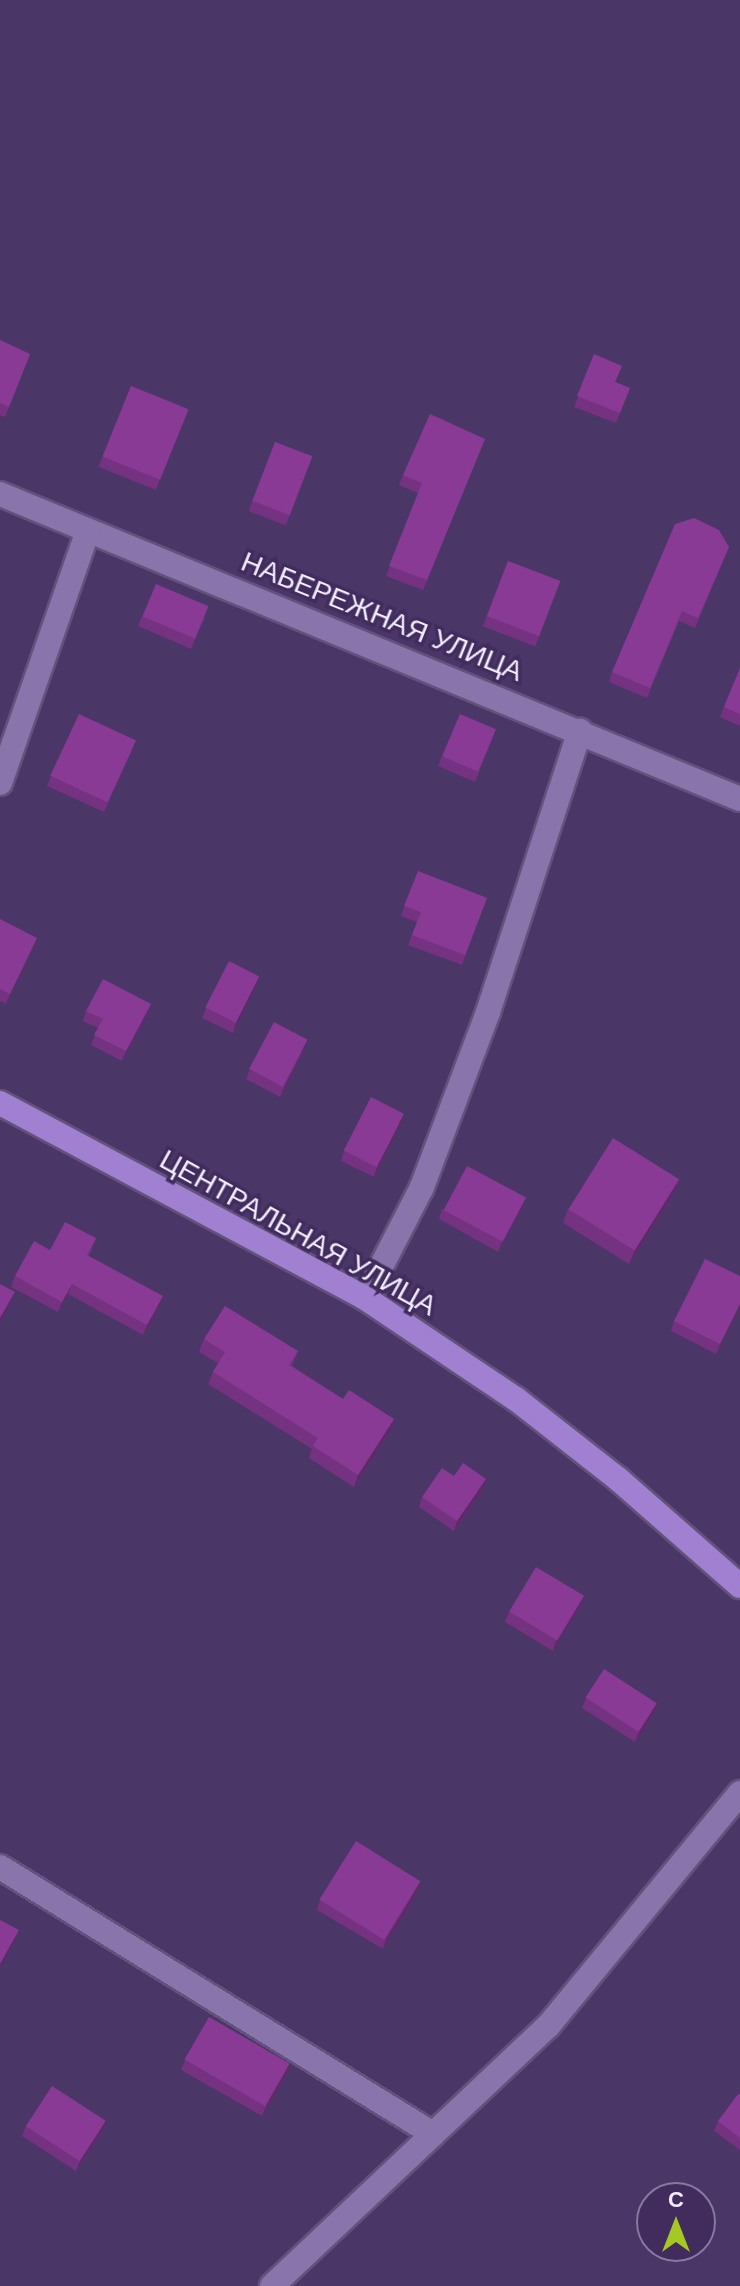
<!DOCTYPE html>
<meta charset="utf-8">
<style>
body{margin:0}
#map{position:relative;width:740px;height:2286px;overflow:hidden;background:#4b3668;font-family:Arial,sans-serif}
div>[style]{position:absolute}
.roads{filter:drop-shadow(2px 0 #63527b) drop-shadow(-2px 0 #63527b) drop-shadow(0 2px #63527b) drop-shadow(0 -2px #63527b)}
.minor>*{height:24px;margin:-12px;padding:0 12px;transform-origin:12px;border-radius:12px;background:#8974ab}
.major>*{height:24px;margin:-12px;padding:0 12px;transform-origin:12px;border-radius:12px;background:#a180d1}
.wall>*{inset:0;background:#753280;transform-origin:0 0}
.shaded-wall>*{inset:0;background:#5f2968}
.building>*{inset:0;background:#883a95;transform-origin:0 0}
span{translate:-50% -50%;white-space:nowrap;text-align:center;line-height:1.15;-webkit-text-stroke:7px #412c5d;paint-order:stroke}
.street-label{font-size:28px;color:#f2ecff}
.north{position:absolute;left:636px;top:2182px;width:80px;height:80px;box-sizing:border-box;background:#412c5d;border:2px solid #88799e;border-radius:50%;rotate:0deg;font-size:22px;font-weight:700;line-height:32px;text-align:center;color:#f2ecff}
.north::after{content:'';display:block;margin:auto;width:28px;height:36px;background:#a5c822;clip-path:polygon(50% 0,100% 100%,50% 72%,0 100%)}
</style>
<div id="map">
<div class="roads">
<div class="minor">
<div style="left:0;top:494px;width:800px;rotate:22.4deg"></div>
<div style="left:0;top:783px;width:267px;rotate:-70.8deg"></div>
<div style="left:365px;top:1298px;width:125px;rotate:-62.8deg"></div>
<div style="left:422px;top:1187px;width:187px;rotate:-69.3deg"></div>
<div style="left:488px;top:1012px;width:296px;rotate:-71.9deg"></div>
<div style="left:0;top:1867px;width:509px;rotate:31.66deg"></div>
<div style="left:272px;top:2286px;width:379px;rotate:-43.3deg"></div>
<div style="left:548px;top:2026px;width:302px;rotate:-50.5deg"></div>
</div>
<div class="major">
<div style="left:0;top:1103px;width:414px;rotate:28.1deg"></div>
<div style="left:365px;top:1298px;width:182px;rotate:33.8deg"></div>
<div style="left:516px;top:1399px;width:130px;rotate:38.1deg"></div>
<div style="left:618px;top:1479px;width:162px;rotate:41.3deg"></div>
</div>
</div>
<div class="wall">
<div style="clip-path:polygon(0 340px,30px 354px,5px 417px,0 415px)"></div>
<div style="clip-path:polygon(594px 354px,615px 382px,630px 388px,616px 423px,574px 407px)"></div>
<div style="left:131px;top:386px;width:62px;height:87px;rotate:22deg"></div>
<div style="clip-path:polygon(485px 439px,423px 590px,386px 576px,418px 493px,399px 485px,403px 475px)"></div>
<div style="left:275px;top:442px;width:40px;height:74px;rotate:21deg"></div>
<div style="clip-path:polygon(729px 547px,695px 628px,679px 621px,647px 698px,609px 682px,612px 672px)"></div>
<div style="left:508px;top:561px;width:56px;height:70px;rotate:21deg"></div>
<div style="clip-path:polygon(142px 616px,205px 617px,191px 649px,138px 626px)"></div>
<div style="clip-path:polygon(740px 668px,740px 726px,720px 717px)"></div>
<div style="clip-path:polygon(496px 729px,475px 782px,438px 766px,442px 756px)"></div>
<div style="clip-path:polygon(132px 750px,104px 812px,47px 786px,51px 776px)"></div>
<div style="clip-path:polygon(418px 871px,487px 898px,462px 965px,408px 945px,417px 922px,401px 916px)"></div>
<div style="clip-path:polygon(0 919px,33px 948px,6px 1004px,0 1001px)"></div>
<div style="clip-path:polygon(259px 976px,233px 1033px,202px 1018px,206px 1008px)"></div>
<div style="clip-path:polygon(151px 1004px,147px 1014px,122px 1061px,91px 1045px,98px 1028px,83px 1021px,86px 1011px)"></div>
<div style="clip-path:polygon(304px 1050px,280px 1097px,246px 1079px,250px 1069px)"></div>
<div style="clip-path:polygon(400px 1124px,374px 1177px,341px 1161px,344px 1151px)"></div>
<div style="clip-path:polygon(679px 1179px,674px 1193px,629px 1264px,563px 1223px,568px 1209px)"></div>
<div style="clip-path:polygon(522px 1208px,498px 1252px,439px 1219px,442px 1209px)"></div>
<div style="clip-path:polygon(96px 1238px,89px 1256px,159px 1306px,143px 1335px,68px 1294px,58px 1312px,11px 1287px,15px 1276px,50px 1250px)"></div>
<div style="clip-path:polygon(740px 1307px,716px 1354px,671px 1331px,674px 1321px)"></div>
<div style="clip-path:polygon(204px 1339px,298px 1351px,292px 1366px,343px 1399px,394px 1419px,390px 1431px,354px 1487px,309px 1458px,312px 1449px,208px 1384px,213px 1372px,218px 1363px,199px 1352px)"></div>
<div style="clip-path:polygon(483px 1489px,454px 1531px,419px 1507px,422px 1497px)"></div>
<div style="clip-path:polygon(584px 1596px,580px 1606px,553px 1651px,505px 1622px,509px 1612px)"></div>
<div style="clip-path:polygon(586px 1698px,654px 1713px,635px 1742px,582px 1708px)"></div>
<div style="clip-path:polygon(418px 1891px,383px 1949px,317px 1910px,320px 1900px)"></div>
<div style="clip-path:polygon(185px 2060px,290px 2063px,287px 2073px,262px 2116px,181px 2070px)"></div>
<div style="clip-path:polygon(740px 2095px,740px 2150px,714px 2131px,718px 2121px)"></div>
<div style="clip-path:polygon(26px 2126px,102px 2131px,76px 2171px,22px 2136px)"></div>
</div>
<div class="shaded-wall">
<div style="clip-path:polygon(37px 938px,33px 948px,6px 1004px,10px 994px)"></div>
<div style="clip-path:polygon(259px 976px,256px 986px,233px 1033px,236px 1023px)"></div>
<div style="clip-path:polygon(151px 1004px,147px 1014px,122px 1061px,126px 1051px)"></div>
<div style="clip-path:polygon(308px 1040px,304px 1050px,280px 1097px,284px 1087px)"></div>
<div style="clip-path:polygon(404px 1114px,400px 1124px,374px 1177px,377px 1167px)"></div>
<div style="clip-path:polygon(679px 1179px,674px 1193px,629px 1264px,635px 1250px)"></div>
<div style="clip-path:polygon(526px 1198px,522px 1208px,498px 1252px,502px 1242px)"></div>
<div style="clip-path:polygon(72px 1284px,68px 1294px,58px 1312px,62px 1302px)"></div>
<div style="clip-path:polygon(15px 1292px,11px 1303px,0 1322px,0 1318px)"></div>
<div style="clip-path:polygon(163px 1296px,159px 1306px,143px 1335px,147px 1325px)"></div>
<div style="clip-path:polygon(740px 1304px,740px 1307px,716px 1354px,720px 1344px)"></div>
<div style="clip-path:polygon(394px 1419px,390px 1431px,354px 1487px,358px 1475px)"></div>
<div style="clip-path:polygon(486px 1479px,483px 1489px,454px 1531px,457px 1521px)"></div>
<div style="clip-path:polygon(584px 1596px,580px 1606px,553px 1651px,556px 1641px)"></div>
<div style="clip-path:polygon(657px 1703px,654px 1713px,635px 1742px,639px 1732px)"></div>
<div style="clip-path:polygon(421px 1881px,418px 1891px,383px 1949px,386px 1939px)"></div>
<div style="clip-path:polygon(19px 1930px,15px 1940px,0 1968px,0 1964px)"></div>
<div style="clip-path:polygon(290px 2063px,287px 2073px,262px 2116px,266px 2106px)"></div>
<div style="clip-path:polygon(106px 2121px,102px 2131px,76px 2171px,80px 2161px)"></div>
</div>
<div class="building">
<div style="clip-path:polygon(0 340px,30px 354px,9px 407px,0 403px)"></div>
<div style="clip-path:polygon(594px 354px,622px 366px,615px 382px,630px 388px,620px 413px,577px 396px)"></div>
<div style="left:131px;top:386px;width:62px;height:76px;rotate:22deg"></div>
<div style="clip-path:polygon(430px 414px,485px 439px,427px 580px,389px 566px,422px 483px,403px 475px)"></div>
<div style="left:275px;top:442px;width:40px;height:63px;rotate:21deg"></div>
<div style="clip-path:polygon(694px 518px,719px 530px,729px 547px,698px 618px,682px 611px,650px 688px,612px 672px,675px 524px)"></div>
<div style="left:508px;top:561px;width:56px;height:59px;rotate:21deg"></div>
<div style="left:156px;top:584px;width:57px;height:35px;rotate:23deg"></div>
<div style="clip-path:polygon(740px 668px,740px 714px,724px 707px)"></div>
<div style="left:79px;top:714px;width:63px;height:68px;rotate:25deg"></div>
<div style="left:460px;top:714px;width:39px;height:46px;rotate:23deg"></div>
<div style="clip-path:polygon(418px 871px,487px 898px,465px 955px,412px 935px,421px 912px,404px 906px)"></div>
<div style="clip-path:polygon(0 919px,37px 938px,10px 994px,0 989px)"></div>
<div style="left:229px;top:961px;width:34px;height:52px;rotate:27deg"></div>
<div style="clip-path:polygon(103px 979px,151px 1004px,126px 1051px,94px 1035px,103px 1019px,86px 1011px)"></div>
<div style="left:274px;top:1022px;width:38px;height:53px;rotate:28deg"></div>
<div style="left:371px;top:1097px;width:37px;height:60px;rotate:27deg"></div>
<div style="left:613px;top:1138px;width:78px;height:84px;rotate:32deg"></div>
<div style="left:467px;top:1166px;width:67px;height:50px;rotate:28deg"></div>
<div style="clip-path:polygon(65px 1222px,96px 1238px,87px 1255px,163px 1296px,147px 1325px,72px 1284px,62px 1302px,15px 1276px,34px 1241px,50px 1250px)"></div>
<div style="clip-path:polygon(705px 1259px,740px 1276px,740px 1304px,720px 1344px,674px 1321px)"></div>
<div style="clip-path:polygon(0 1284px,15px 1292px,0 1318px)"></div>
<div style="clip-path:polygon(225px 1306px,298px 1351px,289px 1365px,343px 1399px,349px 1390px,394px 1419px,358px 1475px,313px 1446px,318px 1438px,213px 1372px,225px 1352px,204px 1339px)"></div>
<div style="clip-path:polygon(463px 1463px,486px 1479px,457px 1521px,422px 1497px,442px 1468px,454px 1476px)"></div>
<div style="left:536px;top:1567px;width:56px;height:52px;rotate:31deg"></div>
<div style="left:604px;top:1669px;width:63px;height:34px;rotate:33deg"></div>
<div style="left:356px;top:1841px;width:76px;height:69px;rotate:32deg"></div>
<div style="clip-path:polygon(0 1920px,19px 1930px,0 1964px)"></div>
<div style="left:209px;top:2017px;width:93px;height:49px;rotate:30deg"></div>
<div style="left:52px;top:2086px;width:64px;height:48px;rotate:33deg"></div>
<div style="clip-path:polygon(738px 2094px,740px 2095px,740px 2138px,718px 2121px)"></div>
</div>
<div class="street-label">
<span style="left:382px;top:617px;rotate:22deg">НАБЕРЕЖНАЯ УЛИЦА</span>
<span style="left:298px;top:1233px;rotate:29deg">ЦЕНТРАЛЬНАЯ УЛИЦА</span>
</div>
<div class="north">С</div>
</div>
